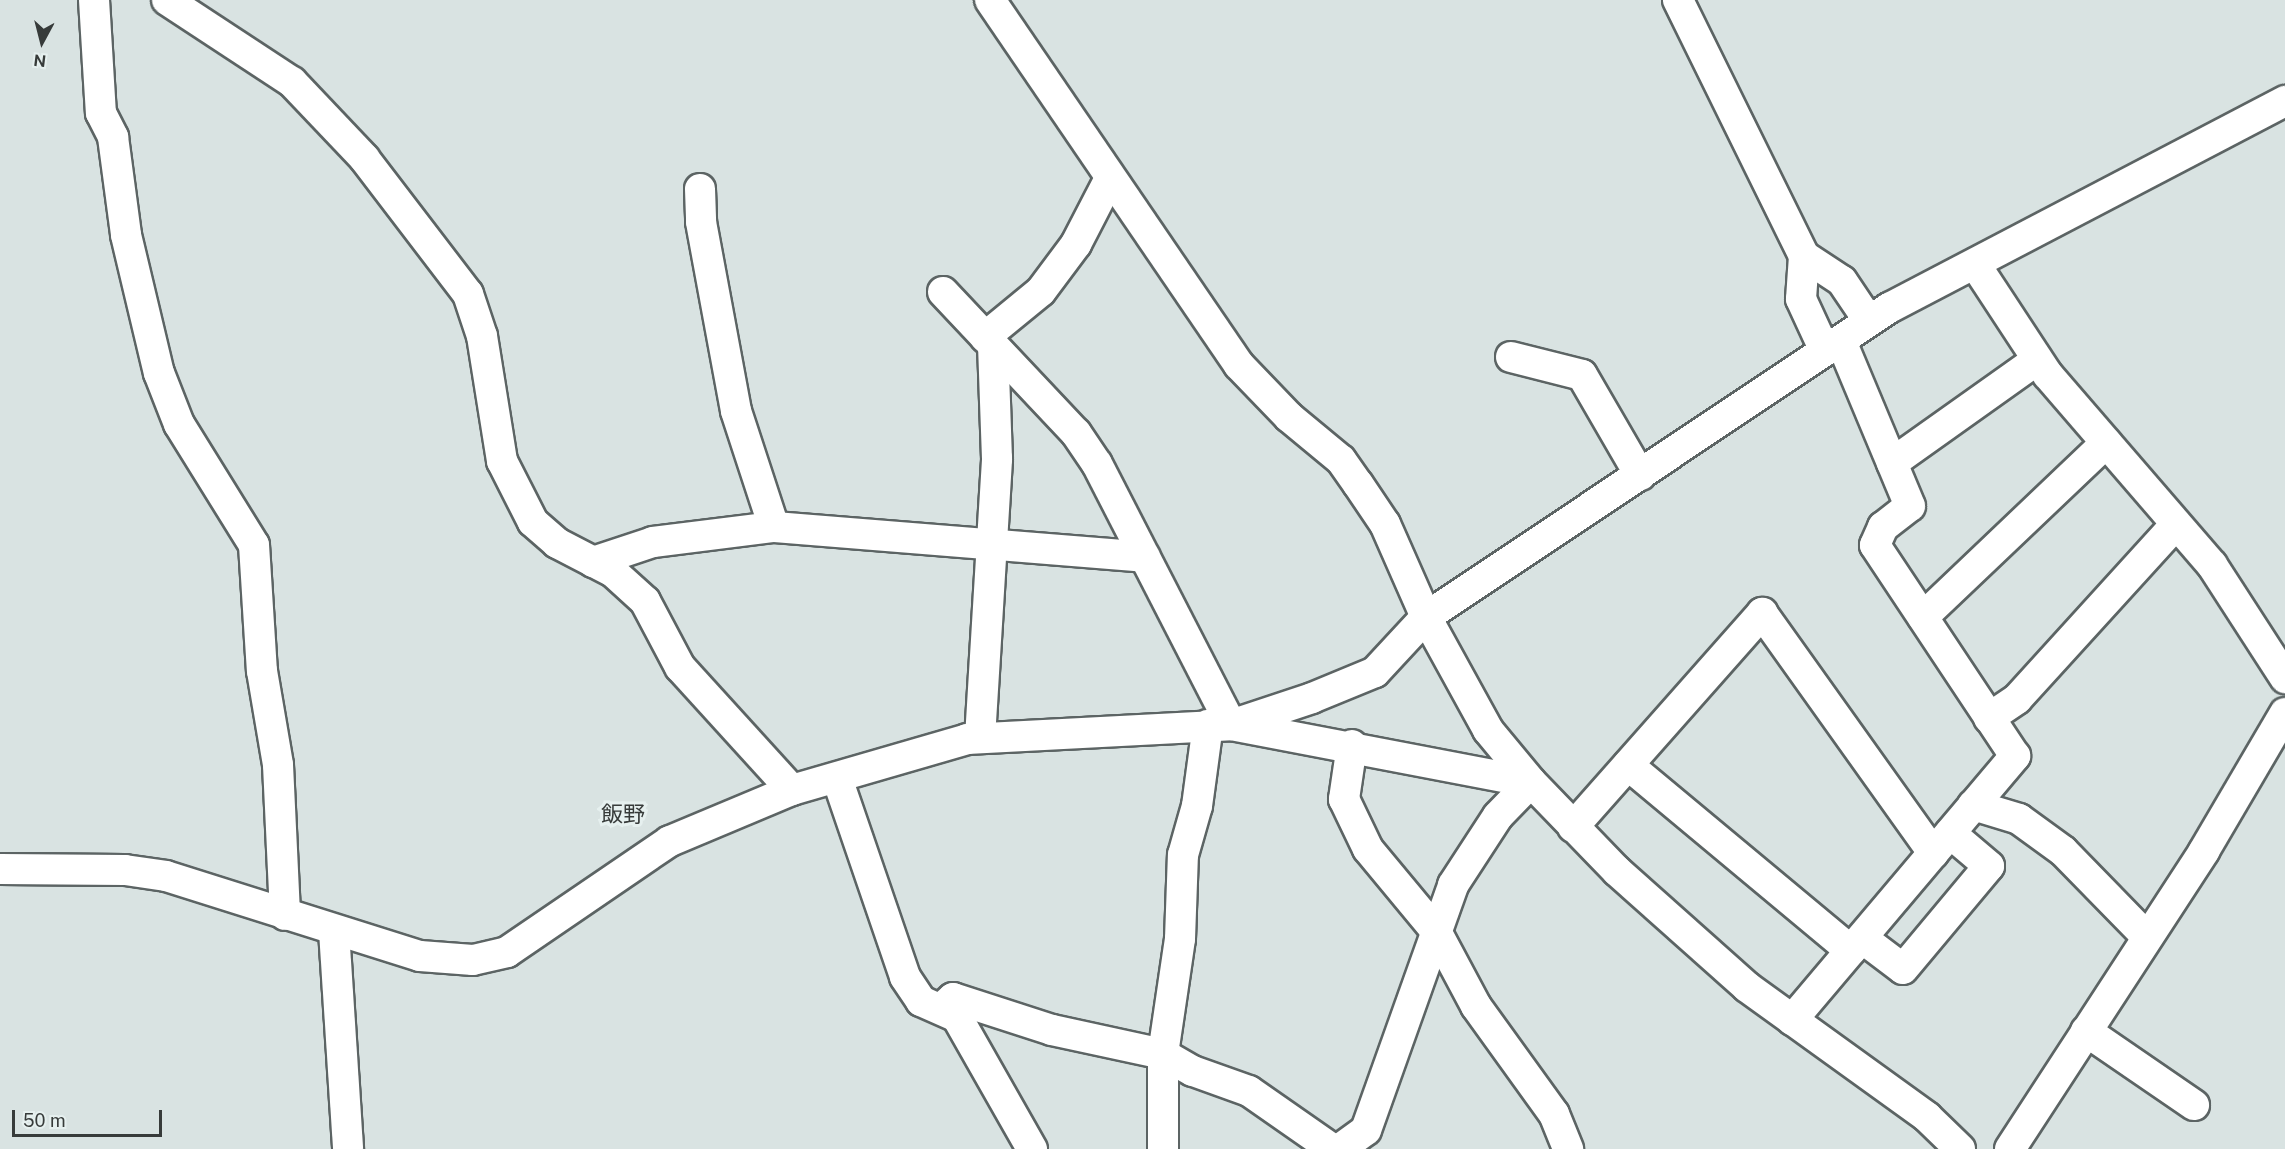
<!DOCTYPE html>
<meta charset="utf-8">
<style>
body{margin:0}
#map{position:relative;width:2285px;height:1149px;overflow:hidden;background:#d9e3e2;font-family:"Public Sans","Noto Sans JP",sans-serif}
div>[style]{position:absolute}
.roads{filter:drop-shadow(2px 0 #5c6464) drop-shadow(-2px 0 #5c6464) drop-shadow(0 2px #5c6464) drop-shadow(0 -2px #5c6464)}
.minor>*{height:30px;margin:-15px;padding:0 15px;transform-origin:15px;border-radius:15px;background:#fff}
span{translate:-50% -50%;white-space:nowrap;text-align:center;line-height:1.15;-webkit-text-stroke:6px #e6f0ef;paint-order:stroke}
.quarter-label{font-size:22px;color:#373b3a}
.north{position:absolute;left:12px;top:12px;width:60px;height:60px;-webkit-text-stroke:4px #e6f0ef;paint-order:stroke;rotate:187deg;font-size:16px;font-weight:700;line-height:24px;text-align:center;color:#373b3a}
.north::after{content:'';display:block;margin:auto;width:21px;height:27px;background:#373b3a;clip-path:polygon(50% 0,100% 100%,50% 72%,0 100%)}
.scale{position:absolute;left:12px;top:1110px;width:150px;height:27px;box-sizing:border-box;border:3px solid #373b3a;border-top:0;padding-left:8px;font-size:18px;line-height:21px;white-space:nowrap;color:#373b3a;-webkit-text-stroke:4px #e6f0ef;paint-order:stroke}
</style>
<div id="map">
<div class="roads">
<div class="minor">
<div style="left:94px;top:0;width:113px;rotate:86.5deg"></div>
<div style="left:101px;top:113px;width:27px;rotate:63deg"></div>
<div style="left:113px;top:137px;width:99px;rotate:82.4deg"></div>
<div style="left:126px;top:235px;width:142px;rotate:76.6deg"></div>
<div style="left:159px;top:373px;width:55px;rotate:68.6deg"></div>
<div style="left:179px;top:424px;width:142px;rotate:58.2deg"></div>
<div style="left:254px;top:545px;width:126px;rotate:86.4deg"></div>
<div style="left:262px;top:671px;width:95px;rotate:80.3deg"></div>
<div style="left:278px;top:765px;width:150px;rotate:87.3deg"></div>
<div style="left:167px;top:0;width:149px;rotate:33.3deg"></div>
<div style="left:292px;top:82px;width:105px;rotate:46.5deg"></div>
<div style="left:364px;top:158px;width:171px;rotate:52.6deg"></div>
<div style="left:468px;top:294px;width:44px;rotate:71.6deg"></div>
<div style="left:482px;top:336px;width:127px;rotate:80.9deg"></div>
<div style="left:502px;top:461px;width:68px;rotate:63.1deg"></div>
<div style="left:533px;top:522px;width:32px;rotate:41deg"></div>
<div style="left:557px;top:543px;width:63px;rotate:27.4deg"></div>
<div style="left:613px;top:572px;width:43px;rotate:42.2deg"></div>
<div style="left:645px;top:601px;width:75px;rotate:62.1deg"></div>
<div style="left:680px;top:667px;width:166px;rotate:47.7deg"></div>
<div style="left:990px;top:0;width:442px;rotate:55.7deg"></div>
<div style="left:1239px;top:365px;width:72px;rotate:46.1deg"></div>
<div style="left:1289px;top:417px;width:67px;rotate:39.6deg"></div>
<div style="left:1341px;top:460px;width:29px;rotate:55deg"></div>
<div style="left:1358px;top:484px;width:48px;rotate:56deg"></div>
<div style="left:1385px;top:524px;width:102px;rotate:66.2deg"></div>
<div style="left:1426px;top:617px;width:129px;rotate:61.2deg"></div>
<div style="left:1488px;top:730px;width:67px;rotate:50.4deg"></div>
<div style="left:1531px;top:782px;width:124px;rotate:46deg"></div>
<div style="left:1617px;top:871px;width:174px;rotate:41.7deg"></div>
<div style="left:1747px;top:987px;width:222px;rotate:35.8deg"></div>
<div style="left:1927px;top:1117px;width:46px;rotate:44.1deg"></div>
<div style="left:1678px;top:0;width:285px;rotate:63.8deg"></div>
<div style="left:1804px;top:256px;width:43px;rotate:94deg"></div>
<div style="left:1801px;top:299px;width:57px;rotate:65.2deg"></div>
<div style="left:700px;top:189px;width:33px;rotate:88deg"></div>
<div style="left:701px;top:222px;width:192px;rotate:79.5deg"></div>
<div style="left:736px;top:411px;width:122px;rotate:71.9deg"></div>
<div style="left:1804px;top:256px;width:45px;rotate:33.3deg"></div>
<div style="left:1842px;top:281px;width:48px;rotate:56deg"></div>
<div style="left:1975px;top:264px;width:133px;rotate:56.7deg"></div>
<div style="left:2048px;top:375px;width:251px;rotate:49.2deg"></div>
<div style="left:2212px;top:565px;width:135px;rotate:57.1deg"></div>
<div style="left:943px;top:292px;width:194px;rotate:46.7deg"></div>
<div style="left:1076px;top:433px;width:37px;rotate:56deg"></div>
<div style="left:1097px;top:464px;width:293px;rotate:62.8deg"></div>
<div style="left:1231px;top:725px;width:305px;rotate:10.8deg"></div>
<div style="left:985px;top:337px;width:72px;rotate:-39.4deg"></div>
<div style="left:1041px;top:291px;width:59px;rotate:-53.3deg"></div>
<div style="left:1076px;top:244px;width:72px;rotate:-62.7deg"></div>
<div style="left:1511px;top:357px;width:73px;rotate:14.2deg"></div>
<div style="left:1582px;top:375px;width:116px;rotate:59.9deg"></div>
<div style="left:1892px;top:463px;width:178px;rotate:-35.4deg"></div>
<div style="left:593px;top:562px;width:63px;rotate:-18.4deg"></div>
<div style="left:653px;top:542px;width:122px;rotate:-7.1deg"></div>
<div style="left:774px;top:527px;width:372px;rotate:4.6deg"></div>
<div style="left:1923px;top:617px;width:253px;rotate:-43.6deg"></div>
<div style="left:1989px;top:718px;width:34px;rotate:-34deg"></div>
<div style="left:2017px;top:699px;width:236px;rotate:-47.7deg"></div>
<div style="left:980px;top:738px;width:280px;rotate:-86.5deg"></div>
<div style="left:997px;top:459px;width:115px;rotate:-92deg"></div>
<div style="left:1352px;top:745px;width:55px;rotate:98.4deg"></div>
<div style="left:1344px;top:799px;width:55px;rotate:64.4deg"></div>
<div style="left:1368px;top:849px;width:107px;rotate:50.3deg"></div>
<div style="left:1436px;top:931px;width:85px;rotate:61.9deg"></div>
<div style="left:1476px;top:1006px;width:133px;rotate:54.2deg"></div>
<div style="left:1554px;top:1114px;width:38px;rotate:68deg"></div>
<div style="left:1628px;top:765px;width:290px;rotate:39.8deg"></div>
<div style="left:837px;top:778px;width:210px;rotate:71.1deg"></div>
<div style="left:905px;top:977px;width:29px;rotate:56deg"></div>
<div style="left:921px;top:1001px;width:39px;rotate:24deg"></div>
<div style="left:957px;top:1017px;width:152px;rotate:60.4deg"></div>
<div style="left:1973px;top:805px;width:48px;rotate:16.9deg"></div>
<div style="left:2019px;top:819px;width:54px;rotate:36deg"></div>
<div style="left:2063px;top:851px;width:120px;rotate:45.7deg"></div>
<div style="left:1573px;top:827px;width:286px;rotate:-48.5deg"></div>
<div style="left:1762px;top:613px;width:295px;rotate:54.5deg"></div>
<div style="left:0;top:869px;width:125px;rotate:0.5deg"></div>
<div style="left:125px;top:870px;width:41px;rotate:8.3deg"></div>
<div style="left:166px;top:876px;width:266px;rotate:17.5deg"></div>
<div style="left:420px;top:956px;width:53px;rotate:4.3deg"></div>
<div style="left:473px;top:960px;width:35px;rotate:-13deg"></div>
<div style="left:507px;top:952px;width:197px;rotate:-34.3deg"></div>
<div style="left:670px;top:841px;width:132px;rotate:-22.7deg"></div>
<div style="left:792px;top:790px;width:182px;rotate:-16.2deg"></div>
<div style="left:967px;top:739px;width:264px;rotate:-3deg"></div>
<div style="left:1231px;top:725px;width:85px;rotate:-18.4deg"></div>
<div style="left:1312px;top:698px;width:68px;rotate:-22.4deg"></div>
<div style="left:1375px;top:672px;width:75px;rotate:-47.2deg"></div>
<div style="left:1426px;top:617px;width:557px;rotate:-33.72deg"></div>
<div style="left:1889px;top:308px;width:447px;rotate:-27.6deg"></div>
<div style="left:334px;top:931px;width:218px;rotate:86.3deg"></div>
<div style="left:1862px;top:938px;width:51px;rotate:37.1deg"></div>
<div style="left:1903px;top:969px;width:134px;rotate:-50.1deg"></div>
<div style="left:1989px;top:866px;width:51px;rotate:-139.8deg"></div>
<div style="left:942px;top:1008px;width:15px;rotate:-42deg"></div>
<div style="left:953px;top:998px;width:104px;rotate:17.9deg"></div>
<div style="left:1052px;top:1030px;width:114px;rotate:12.2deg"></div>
<div style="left:1163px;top:1054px;width:34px;rotate:30deg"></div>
<div style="left:1193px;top:1071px;width:59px;rotate:19.7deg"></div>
<div style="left:1249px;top:1091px;width:101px;rotate:34.9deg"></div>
<div style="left:1792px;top:1020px;width:346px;rotate:-49.8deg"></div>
<div style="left:2015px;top:756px;width:253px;rotate:-123.6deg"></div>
<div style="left:1875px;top:545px;width:20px;rotate:-66deg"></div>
<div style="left:1883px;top:527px;width:34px;rotate:-38deg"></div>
<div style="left:1910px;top:506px;width:179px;rotate:-112.7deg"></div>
<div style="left:2086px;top:1031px;width:131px;rotate:34.4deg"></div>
<div style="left:1163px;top:1149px;width:95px;rotate:-90deg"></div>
<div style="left:1163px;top:1054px;width:116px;rotate:-81.6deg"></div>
<div style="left:1180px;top:939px;width:84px;rotate:-88deg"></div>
<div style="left:1183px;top:855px;width:51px;rotate:-74.1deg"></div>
<div style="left:1197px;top:806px;width:82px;rotate:-82.3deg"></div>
<div style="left:1340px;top:1149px;width:32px;rotate:-36deg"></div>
<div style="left:1366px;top:1130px;width:260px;rotate:-70.4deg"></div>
<div style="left:1453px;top:885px;width:82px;rotate:-56.9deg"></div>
<div style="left:1498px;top:816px;width:47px;rotate:-45.9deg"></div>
<div style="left:2010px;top:1149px;width:356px;rotate:-56.9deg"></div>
<div style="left:2204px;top:851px;width:160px;rotate:-59.6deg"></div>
</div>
</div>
<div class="quarter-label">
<span style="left:623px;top:815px">飯野</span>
</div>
<div class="north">N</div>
<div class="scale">50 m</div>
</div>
